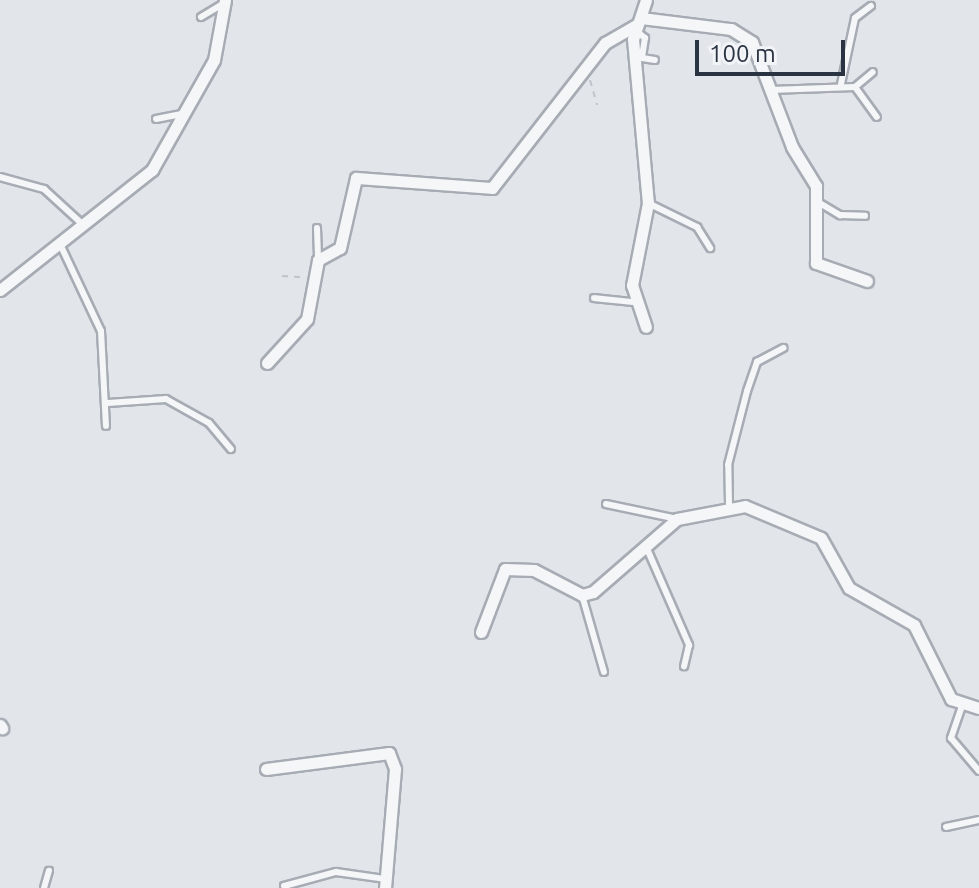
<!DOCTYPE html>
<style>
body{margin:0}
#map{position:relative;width:979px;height:888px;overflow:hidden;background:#e2e5ea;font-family:Ubuntu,sans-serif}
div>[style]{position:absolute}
.path>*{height:2px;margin-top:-1px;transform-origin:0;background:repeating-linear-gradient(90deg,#c0c3c9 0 6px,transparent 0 12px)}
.roads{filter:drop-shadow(2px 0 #a7acb4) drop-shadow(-2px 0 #a7acb4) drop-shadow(0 2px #a7acb4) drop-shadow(0 -2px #a7acb4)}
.service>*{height:6px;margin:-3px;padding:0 3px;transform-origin:3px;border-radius:3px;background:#f5f6f8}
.minor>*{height:11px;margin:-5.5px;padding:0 5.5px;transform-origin:5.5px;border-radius:5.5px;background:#f5f6f8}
span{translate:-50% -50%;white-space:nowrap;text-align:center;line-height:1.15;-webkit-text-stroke:7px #f2f4f8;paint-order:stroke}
.scale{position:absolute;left:695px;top:40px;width:150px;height:36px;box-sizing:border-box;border:4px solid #2a3342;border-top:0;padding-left:10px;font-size:24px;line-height:28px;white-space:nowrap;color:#2a3342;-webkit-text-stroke:6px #f2f4f8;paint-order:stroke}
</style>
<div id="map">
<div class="path">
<div style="left:590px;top:80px;width:26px;rotate:74deg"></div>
<div style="left:282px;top:276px;width:22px;rotate:3deg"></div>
</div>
<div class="roads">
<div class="service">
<div style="left:201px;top:17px;width:27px;rotate:-31deg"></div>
<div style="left:635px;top:30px;width:13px;rotate:39deg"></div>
<div style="left:645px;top:38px;width:20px;rotate:99deg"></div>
<div style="left:642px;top:58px;width:13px;rotate:9deg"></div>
<div style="left:841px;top:84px;width:67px;rotate:-78deg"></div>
<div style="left:855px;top:18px;width:20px;rotate:-37deg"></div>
<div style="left:855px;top:87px;width:23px;rotate:-40deg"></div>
<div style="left:770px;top:90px;width:85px;rotate:-2deg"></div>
<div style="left:855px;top:87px;width:37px;rotate:54deg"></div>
<div style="left:156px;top:119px;width:26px;rotate:-11deg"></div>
<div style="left:0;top:177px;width:46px;rotate:15.3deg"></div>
<div style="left:44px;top:189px;width:47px;rotate:42.4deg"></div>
<div style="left:818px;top:202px;width:26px;rotate:31deg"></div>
<div style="left:840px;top:215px;width:25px;rotate:2deg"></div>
<div style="left:648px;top:203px;width:55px;rotate:26.1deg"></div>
<div style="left:697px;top:227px;width:25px;rotate:58deg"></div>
<div style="left:317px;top:228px;width:32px;rotate:88deg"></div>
<div style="left:60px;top:244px;width:96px;rotate:64.8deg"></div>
<div style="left:101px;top:331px;width:95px;rotate:87deg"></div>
<div style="left:594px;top:298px;width:39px;rotate:6deg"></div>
<div style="left:108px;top:403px;width:58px;rotate:-3.9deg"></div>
<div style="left:166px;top:399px;width:49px;rotate:29.2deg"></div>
<div style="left:209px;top:423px;width:34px;rotate:50deg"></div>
<div style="left:606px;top:504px;width:73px;rotate:11.9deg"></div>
<div style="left:729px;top:504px;width:39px;rotate:-91deg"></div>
<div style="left:728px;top:465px;width:76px;rotate:-75.6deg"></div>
<div style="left:747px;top:391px;width:31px;rotate:-71deg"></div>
<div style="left:757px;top:362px;width:30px;rotate:-28deg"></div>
<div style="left:648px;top:551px;width:103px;rotate:66.4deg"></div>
<div style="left:689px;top:645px;width:22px;rotate:103deg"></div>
<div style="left:582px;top:595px;width:80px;rotate:74.1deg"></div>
<div style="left:962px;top:706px;width:34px;rotate:109deg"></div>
<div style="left:951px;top:738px;width:43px;rotate:49.7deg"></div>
<div style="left:946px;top:827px;width:34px;rotate:-12deg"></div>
<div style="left:284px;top:886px;width:54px;rotate:-15.1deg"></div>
<div style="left:336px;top:872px;width:49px;rotate:8.1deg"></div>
<div style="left:44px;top:888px;width:18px;rotate:-74deg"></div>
</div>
<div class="minor">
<div style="left:646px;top:0;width:41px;rotate:108.4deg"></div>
<div style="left:633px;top:39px;width:165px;rotate:84.8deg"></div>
<div style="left:648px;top:203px;width:84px;rotate:101deg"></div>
<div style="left:632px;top:285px;width:44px;rotate:71.6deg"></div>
<div style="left:641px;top:18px;width:91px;rotate:7deg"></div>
<div style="left:731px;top:29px;width:25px;rotate:32deg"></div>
<div style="left:752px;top:42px;width:112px;rotate:69.1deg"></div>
<div style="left:792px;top:147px;width:46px;rotate:58.4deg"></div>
<div style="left:816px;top:186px;width:77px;rotate:90deg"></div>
<div style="left:816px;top:263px;width:54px;rotate:19.4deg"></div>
<div style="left:0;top:290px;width:194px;rotate:-38.3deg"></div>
<div style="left:152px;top:170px;width:126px;rotate:-60.6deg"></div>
<div style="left:214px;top:60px;width:61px;rotate:-79.6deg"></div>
<div style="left:267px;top:363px;width:59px;rotate:-47.7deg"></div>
<div style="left:307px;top:319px;width:60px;rotate:-79.4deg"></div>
<div style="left:318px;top:260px;width:25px;rotate:-29deg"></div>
<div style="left:340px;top:248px;width:72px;rotate:-77.1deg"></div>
<div style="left:356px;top:178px;width:136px;rotate:4.2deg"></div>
<div style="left:492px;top:188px;width:184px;rotate:-52.1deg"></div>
<div style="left:605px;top:43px;width:38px;rotate:-30deg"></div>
<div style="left:481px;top:632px;width:67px;rotate:-69.1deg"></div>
<div style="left:505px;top:569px;width:29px;rotate:2deg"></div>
<div style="left:534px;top:570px;width:54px;rotate:27.5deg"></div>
<div style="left:582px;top:595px;width:11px;rotate:-15deg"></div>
<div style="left:593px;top:592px;width:111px;rotate:-41deg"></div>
<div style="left:677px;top:519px;width:69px;rotate:-10.8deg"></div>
<div style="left:745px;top:506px;width:82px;rotate:22.8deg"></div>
<div style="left:821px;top:538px;width:57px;rotate:60.8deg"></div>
<div style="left:849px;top:588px;width:75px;rotate:29.6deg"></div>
<div style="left:914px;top:625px;width:83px;rotate:63.4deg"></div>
<div style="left:951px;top:699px;width:29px;rotate:18deg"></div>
<div style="left:0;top:725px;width:4px;rotate:56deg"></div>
<div style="left:266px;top:769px;width:124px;rotate:-7.4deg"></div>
<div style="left:389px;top:753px;width:17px;rotate:69deg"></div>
<div style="left:395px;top:769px;width:119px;rotate:94.8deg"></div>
</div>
</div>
<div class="scale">100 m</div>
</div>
